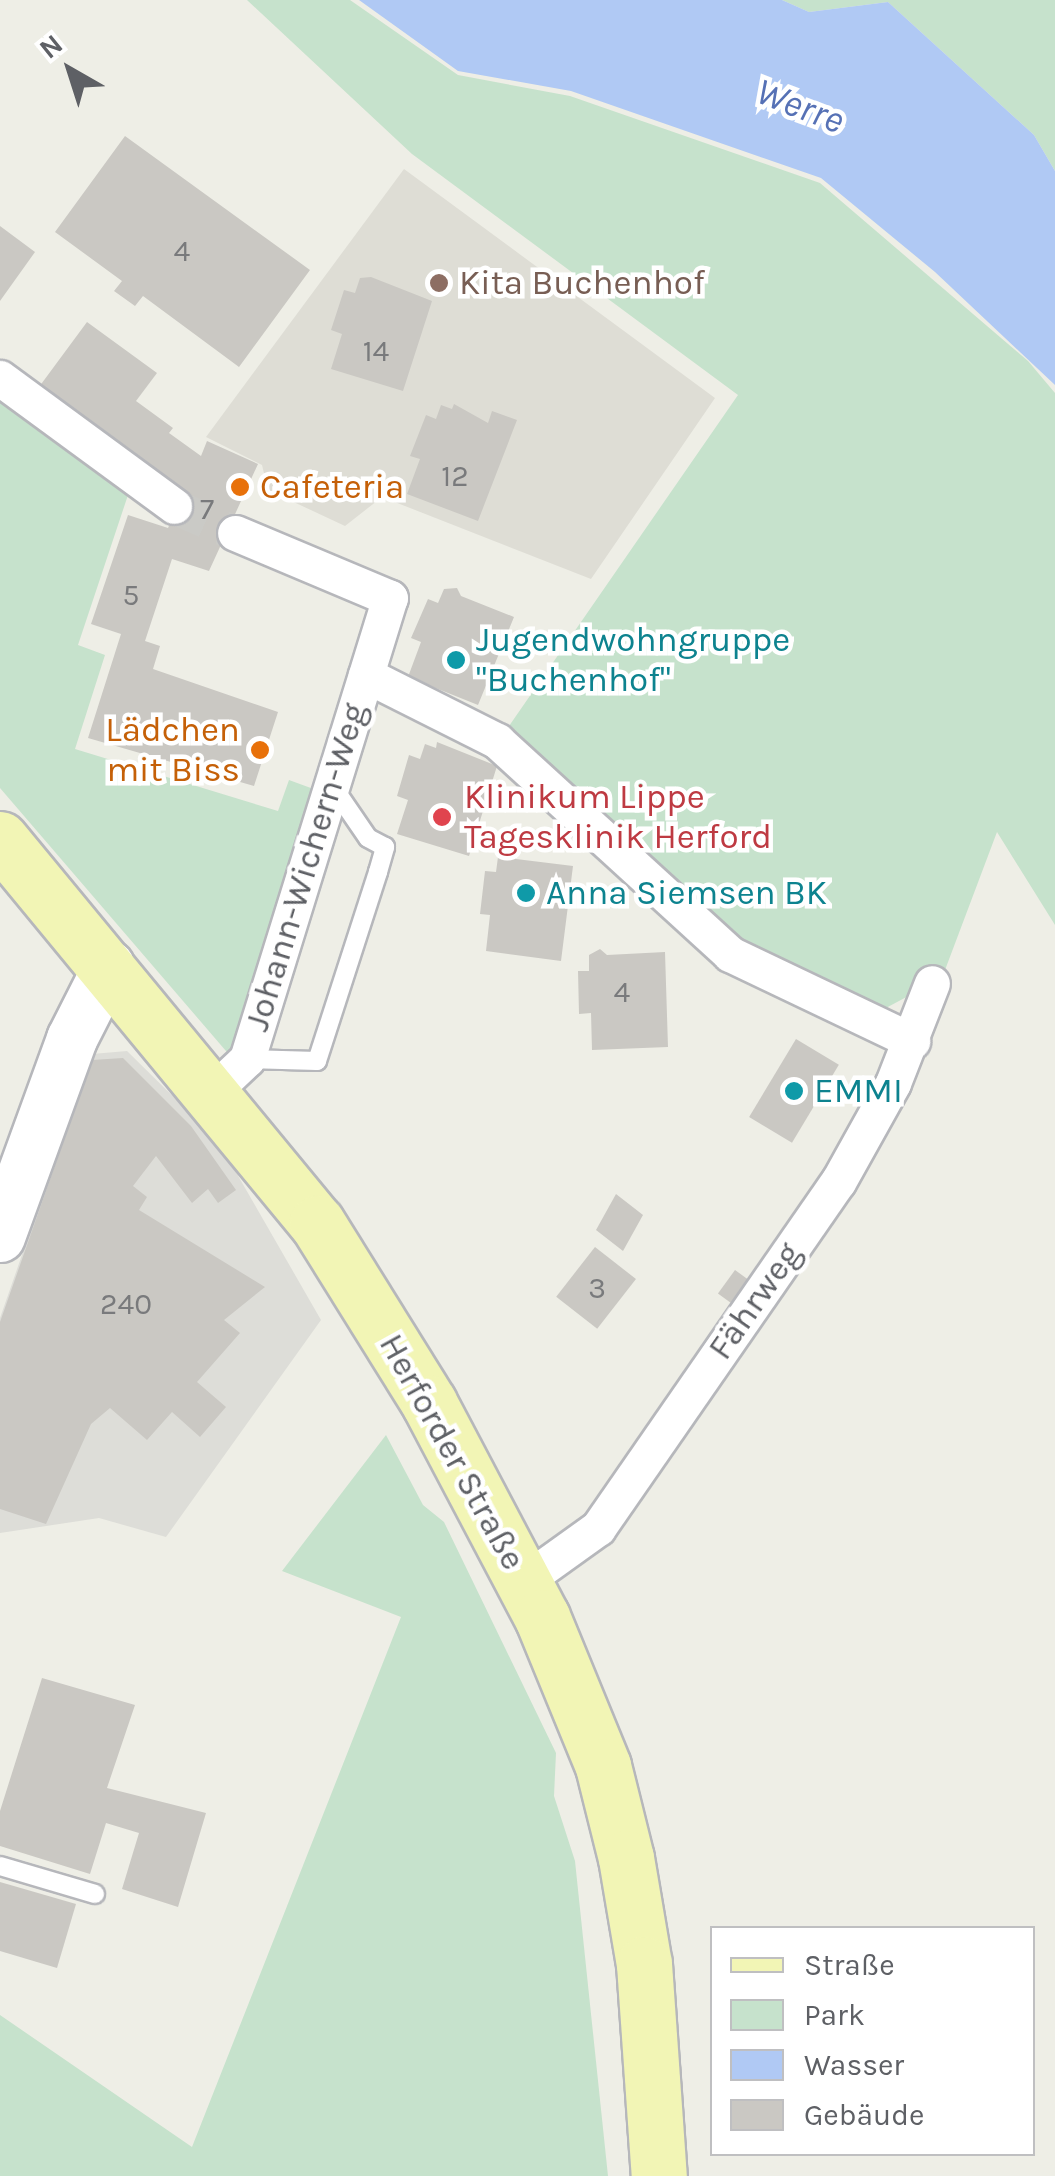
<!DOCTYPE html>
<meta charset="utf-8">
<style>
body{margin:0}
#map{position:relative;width:1055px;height:2176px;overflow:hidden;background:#eeeee6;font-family:Karla,sans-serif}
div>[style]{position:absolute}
.industrial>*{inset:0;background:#ddddd8}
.education>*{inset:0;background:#deddd5}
.green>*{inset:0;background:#c6e2cc}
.water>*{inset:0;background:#b0c9f4}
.building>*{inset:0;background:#cac8c3;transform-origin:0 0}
.street-tunnel>*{height:35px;margin-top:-17.5px;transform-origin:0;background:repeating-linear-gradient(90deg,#cacac6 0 35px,transparent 0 53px)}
.roads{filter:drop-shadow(2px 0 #b6b7bb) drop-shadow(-2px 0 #b6b7bb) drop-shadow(0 2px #b6b7bb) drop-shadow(0 -2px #b6b7bb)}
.lane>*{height:18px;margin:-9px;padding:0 9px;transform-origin:9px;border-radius:9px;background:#fff}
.street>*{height:35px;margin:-17.5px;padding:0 17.5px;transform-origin:17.5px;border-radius:17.5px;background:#fff}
.secondary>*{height:50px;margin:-25px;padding:0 25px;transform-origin:25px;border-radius:25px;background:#fff}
.primary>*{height:55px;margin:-27.5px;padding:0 27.5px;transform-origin:27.5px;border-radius:27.5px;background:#f2f5b5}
.dots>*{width:28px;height:28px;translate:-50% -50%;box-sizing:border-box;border:5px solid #fff;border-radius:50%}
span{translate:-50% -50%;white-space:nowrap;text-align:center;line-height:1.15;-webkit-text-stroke:9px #fff;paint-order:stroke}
.number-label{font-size:30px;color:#797a7c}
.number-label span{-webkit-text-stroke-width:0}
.education-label{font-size:35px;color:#785e54}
.left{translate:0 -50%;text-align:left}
.food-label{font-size:35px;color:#c56008}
.right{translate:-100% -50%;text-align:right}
.culture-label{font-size:35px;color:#0d838f}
.health-label{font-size:35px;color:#be3a42}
.street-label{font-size:35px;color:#5e6065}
.water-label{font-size:38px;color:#5671b5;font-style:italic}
.legend{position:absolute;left:710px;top:1926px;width:325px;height:230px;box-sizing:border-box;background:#fff;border:2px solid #bfbfc1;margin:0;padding:12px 18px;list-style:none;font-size:30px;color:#5e6065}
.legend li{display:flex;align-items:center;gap:20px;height:50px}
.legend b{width:50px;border:2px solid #bfbfc1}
.north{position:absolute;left:20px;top:20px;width:100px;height:100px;-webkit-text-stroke:8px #fff;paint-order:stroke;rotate:321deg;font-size:28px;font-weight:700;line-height:40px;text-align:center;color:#5e6065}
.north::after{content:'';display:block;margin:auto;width:35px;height:45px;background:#5e6065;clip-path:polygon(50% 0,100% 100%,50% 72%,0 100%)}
</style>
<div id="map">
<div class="industrial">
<div style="clip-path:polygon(127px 1051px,198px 1121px,233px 1167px,321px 1320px,166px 1537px,99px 1518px,0 1533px,0 1318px,92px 1054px)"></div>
</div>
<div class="education">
<div style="clip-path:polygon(404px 169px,715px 398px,591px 579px,382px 497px,345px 526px,268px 490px,262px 465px,206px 437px)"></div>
</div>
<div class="green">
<div style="clip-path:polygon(247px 0,350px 0,458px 75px,570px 96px,820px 183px,1028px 361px,1055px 393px,1055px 925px,997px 832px,942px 978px,884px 1009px,739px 940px,507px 729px,738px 395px,412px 154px)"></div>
<div style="clip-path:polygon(782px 0,1055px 0,1055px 171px,1034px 135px,888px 2px,809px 12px)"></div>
<div style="clip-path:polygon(0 398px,130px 489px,78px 645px,105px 655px,75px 749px,278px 811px,289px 780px,319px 791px,232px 1058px,0 788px)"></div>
<div style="clip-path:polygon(386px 1435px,423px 1505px,444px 1522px,556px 1753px,554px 1796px,575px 1861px,608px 2176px,0 2176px,0 2015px,192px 2147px,401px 1617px,282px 1571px)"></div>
</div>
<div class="water">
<div style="clip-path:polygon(359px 0,782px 0,809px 12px,888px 2px,1034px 135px,1055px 171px,1055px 385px,935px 272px,821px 178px,571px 91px,458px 71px)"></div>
</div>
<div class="building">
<div style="clip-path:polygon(125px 136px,310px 270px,239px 367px,143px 296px,135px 306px,114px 291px,122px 281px,55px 232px)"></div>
<div style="clip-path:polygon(0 226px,35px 252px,0 301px)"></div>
<div style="clip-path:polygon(371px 277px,432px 301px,403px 391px,331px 369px,342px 334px,331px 330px,344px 290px,355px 293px,360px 278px)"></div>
<div style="clip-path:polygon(87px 322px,157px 373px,136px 401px,173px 428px,169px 433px,201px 456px,207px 441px,258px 464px,209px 571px,172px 559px,145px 641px,160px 646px,153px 669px,278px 712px,254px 786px,88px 738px,121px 634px,91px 624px,128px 515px,168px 528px,184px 492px,39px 387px)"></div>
<div style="clip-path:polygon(454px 404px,488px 423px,492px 411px,517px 420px,478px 521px,407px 494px,420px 459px,410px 456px,426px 415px,436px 419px,441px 405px,452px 409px)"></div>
<div style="clip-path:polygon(457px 588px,461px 596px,514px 617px,478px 705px,408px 677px,421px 642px,411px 638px,428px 599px,438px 603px,444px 589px)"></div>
<div style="clip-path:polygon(437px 742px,497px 766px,469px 856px,397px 834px,408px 800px,397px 796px,409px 755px,420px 759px,425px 744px,436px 748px)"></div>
<div style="clip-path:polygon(510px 852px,516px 859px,573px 866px,561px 961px,486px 951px,490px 915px,480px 914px,485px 871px,496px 872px,498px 857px,509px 858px)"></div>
<div style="clip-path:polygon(600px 949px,607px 955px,665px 952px,668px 1047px,592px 1050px,591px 1013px,579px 1014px,578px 971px,589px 971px,589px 955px)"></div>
<div style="left:796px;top:1039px;width:50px;height:91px;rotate:31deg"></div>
<div style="clip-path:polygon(123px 1058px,191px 1126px,236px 1190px,218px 1203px,208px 1189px,192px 1203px,156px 1156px,133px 1186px,147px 1197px,139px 1210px,265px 1287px,224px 1320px,240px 1333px,197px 1382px,226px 1407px,200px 1437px,172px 1412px,147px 1440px,110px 1408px,91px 1424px,46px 1524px,0 1509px,0 1322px,92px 1060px)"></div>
<div style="clip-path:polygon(616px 1194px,643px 1215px,623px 1251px,596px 1230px)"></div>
<div style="left:595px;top:1247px;width:52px;height:63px;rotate:38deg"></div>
<div style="left:735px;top:1270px;width:17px;height:29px;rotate:36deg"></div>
<div style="clip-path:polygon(42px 1678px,135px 1705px,107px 1788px,206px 1813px,178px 1907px,122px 1889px,139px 1833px,106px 1823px,90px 1874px,0 1846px,0 1811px)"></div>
<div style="clip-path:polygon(0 1882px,76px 1904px,57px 1968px,0 1951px)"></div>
</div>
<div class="street-tunnel">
<div style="left:174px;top:506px;width:67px;rotate:23.9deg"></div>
</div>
<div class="roads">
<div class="lane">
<div style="left:247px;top:1059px;width:70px;rotate:1.6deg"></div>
<div style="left:317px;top:1061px;width:199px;rotate:-72.1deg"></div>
<div style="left:378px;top:872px;width:26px;rotate:-74deg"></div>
<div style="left:385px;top:847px;width:19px;rotate:-152deg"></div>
<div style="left:368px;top:838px;width:65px;rotate:-124.4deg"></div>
<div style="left:0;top:1866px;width:99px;rotate:16.4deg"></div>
</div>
<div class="street">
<div style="left:0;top:378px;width:216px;rotate:36.3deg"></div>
<div style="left:366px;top:675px;width:147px;rotate:26.7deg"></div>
<div style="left:497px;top:741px;width:316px;rotate:42.4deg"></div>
<div style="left:730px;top:954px;width:202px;rotate:25.5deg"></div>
<div style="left:212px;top:1092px;width:48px;rotate:-43.3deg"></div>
<div style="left:247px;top:1059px;width:483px;rotate:-72.8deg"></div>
<div style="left:390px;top:598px;width:168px;rotate:-157.2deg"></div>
<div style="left:524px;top:1581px;width:91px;rotate:-35.6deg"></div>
<div style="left:598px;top:1528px;width:421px;rotate:-55.3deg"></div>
<div style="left:838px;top:1182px;width:113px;rotate:-60.9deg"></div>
<div style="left:893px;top:1083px;width:107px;rotate:-68.7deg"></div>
</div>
<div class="secondary">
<div style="left:0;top:1237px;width:211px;rotate:-70deg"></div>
<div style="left:72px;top:1039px;width:82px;rotate:-63.1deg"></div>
</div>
<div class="primary">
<div style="left:0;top:839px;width:498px;rotate:50.5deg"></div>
<div style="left:317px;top:1223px;width:212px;rotate:58.1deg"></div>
<div style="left:429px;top:1403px;width:242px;rotate:62.2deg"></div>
<div style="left:542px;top:1617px;width:161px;rotate:67.7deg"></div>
<div style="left:603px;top:1766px;width:95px;rotate:76deg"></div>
<div style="left:626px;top:1858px;width:108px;rotate:80.4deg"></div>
<div style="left:644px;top:1964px;width:213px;rotate:86deg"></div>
</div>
</div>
<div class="dots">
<div style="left:439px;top:283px;background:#8d6e63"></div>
<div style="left:240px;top:487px;background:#e8710a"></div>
<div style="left:456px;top:660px;background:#0f9aa8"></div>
<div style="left:260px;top:750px;background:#e8710a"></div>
<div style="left:442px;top:817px;background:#e0444e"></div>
<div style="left:526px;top:893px;background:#0f9aa8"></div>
<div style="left:794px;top:1091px;background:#0f9aa8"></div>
</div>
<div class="number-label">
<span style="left:182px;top:251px">4</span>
<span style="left:376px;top:351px">14</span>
<span style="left:455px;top:476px">12</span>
<span style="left:207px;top:509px">7</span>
<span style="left:131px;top:595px">5</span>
<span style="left:622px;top:992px">4</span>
<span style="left:597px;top:1288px">3</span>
<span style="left:126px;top:1304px">240</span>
</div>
<div class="education-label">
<span class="left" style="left:459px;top:283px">Kita Buchenhof</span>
</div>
<div class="food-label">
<span class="left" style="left:260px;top:487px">Cafeteria</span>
<span class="right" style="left:240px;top:750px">Lädchen<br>mit Biss</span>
</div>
<div class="culture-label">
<span class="left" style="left:476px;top:660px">Jugendwohngruppe<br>"Buchenhof"</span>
<span class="left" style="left:546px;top:893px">Anna Siemsen BK</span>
<span class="left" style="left:814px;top:1091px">EMMI</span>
</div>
<div class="health-label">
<span class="left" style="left:464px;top:817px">Klinikum Lippe<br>Tagesklinik Herford</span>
</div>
<div class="street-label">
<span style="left:306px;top:867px;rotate:-73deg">Johann-Wichern-Weg</span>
<span style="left:755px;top:1301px;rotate:-55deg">Fährweg</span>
<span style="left:452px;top:1452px;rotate:61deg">Herforder Straße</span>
</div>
<div class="water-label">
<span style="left:800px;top:106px;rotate:21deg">Werre</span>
</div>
<ul class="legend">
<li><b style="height:12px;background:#f2f5b5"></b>Straße</li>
<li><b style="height:28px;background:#c6e2cc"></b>Park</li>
<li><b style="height:28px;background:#b0c9f4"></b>Wasser</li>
<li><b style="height:28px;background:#cac8c3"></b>Gebäude</li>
</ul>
<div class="north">N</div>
</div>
